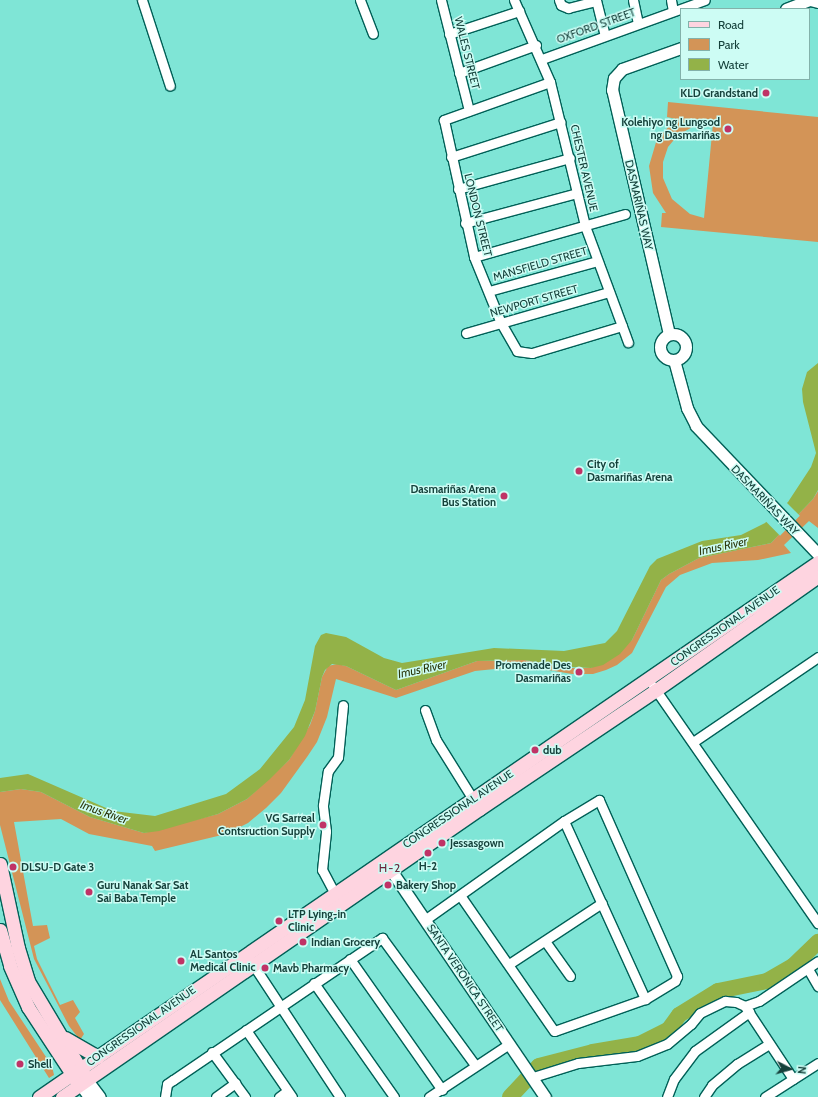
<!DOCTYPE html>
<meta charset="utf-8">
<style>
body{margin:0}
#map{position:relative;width:818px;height:1097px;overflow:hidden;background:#7fe5d6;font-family:Cabin,sans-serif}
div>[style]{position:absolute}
.green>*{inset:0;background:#d39457}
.water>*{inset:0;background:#93b248}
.pier>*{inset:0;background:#7fe5d6;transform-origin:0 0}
.river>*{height:16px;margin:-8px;padding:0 8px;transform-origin:8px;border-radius:8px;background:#93b248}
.roads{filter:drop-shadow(1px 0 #006057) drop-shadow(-1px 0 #006057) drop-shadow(0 1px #006057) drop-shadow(0 -1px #006057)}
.minor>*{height:9px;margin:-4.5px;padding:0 4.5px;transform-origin:4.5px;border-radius:4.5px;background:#fff}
.tertiary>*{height:11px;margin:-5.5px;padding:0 5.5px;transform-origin:5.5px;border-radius:5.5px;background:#fff}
.tertiary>.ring{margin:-5.5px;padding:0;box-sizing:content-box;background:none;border:11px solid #fff;border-radius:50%}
.secondary>*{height:13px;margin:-6.5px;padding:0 6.5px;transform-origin:6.5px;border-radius:6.5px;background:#fed4e0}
.dots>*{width:11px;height:11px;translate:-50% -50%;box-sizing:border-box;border:2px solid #cdfcf4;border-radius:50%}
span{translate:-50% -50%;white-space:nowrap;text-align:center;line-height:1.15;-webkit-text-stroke:3px #cdfcf4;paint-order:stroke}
.street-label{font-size:11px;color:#15413b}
.poi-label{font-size:11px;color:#15413b;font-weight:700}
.right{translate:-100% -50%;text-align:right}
.left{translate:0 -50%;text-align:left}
.water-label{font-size:12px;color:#2c380c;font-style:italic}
.neighbourhood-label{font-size:12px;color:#69243a;letter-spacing:1px}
.legend{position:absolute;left:680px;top:8px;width:130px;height:72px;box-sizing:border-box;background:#cdfcf4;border:1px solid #83b1aa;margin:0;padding:5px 7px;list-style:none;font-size:12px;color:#15413b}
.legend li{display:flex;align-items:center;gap:8px;height:20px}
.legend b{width:20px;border:1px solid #83b1aa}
.north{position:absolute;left:770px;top:1049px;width:40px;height:40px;-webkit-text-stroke:3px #cdfcf4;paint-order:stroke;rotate:96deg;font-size:11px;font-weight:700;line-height:16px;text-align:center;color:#15413b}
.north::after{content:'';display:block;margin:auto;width:14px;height:18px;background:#15413b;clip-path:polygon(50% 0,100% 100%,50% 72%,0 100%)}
</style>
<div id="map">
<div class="green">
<div style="clip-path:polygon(evenodd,668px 102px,818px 117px,818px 242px,661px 227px,662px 213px,666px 213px,653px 193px,649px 166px,657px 139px,676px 119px,667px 117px,668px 102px,713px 122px,713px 123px,704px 218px,690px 214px,672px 199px,663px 178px,663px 162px,668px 147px,678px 135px,698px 124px,713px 122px)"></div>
<div style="clip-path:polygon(818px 491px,818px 528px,809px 521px,784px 545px,791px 553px,758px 560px,712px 563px,680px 575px,666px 587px,632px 653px,617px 665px,606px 670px,593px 674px,572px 674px,525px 666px,475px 671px,396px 698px,336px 679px,327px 717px,317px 742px,307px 757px,281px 793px,266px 808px,248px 823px,226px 834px,155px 851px,152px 846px,89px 834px,61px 819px,14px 822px,33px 926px,47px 925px,50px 938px,34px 946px,37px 959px,60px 1005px,73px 1000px,80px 1012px,75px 1018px,84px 1034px,80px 1040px,69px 1026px,34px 959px,0 825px,0 792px,21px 789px,41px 792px,90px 817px,144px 833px,218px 814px,247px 799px,289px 760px,310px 725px,315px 711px,322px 677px,328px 666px,337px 664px,346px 666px,396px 690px,477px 661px,524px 660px,570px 668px,591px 668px,632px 640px,661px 580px,669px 574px,699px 558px,771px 543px,813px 499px)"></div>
<div style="clip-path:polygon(0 979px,9px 1001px,52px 1066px,54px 1075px,49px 1078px,0 1000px)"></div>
</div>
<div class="water">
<div style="clip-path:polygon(818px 363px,818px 490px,813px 499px,771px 543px,699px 558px,669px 574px,661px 580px,632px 640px,620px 654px,603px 665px,591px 668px,570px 667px,524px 660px,477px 661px,396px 690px,346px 666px,332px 664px,325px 670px,322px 677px,315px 711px,305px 736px,289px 760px,270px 779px,247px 799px,218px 814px,159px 831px,144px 833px,90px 817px,41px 792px,21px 789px,0 792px,0 778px,28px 774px,113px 811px,155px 816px,226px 794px,260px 769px,294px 727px,305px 700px,315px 646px,321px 635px,326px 633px,346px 637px,384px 658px,402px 663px,494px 648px,564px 651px,605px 643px,617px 631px,650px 566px,657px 559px,702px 541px,741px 535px,765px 523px,788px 502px,811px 467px,816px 453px,803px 402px,802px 389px,807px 372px)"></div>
</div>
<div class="pier">
<div style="left:785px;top:501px;width:21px;height:28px;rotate:45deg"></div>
</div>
<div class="river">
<div style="left:510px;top:1097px;width:42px;rotate:-46.9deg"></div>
<div style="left:539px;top:1066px;width:56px;rotate:-14.5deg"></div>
<div style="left:593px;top:1052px;width:48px;rotate:-9.7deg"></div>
<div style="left:640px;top:1044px;width:33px;rotate:-27deg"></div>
<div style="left:669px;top:1029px;width:17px;rotate:-54deg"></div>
<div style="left:679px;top:1015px;width:46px;rotate:-31.6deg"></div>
<div style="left:718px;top:991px;width:50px;rotate:-11.5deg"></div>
<div style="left:767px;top:981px;width:30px;rotate:-30deg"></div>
<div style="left:793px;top:966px;width:35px;rotate:-44deg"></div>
</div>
<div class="roads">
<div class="minor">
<div style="left:142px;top:0;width:90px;rotate:72deg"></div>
<div style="left:360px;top:0;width:36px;rotate:69deg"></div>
<div style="left:441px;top:0;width:114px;rotate:75.8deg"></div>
<div style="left:514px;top:0;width:90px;rotate:66.3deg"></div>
<div style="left:550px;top:82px;width:148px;rotate:76.3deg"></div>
<div style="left:585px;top:226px;width:124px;rotate:69.7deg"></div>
<div style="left:559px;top:0;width:5px;rotate:68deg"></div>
<div style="left:561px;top:5px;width:8px;rotate:23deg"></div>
<div style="left:568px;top:8px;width:29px;rotate:-14deg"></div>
<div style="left:596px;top:0;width:36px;rotate:76deg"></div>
<div style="left:633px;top:0;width:24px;rotate:78deg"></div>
<div style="left:671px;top:0;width:11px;rotate:80deg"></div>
<div style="left:449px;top:34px;width:74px;rotate:-18.2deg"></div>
<div style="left:542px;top:59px;width:173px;rotate:-19.9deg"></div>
<div style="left:459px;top:73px;width:82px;rotate:-20deg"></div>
<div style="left:550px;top:82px;width:113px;rotate:160.3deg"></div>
<div style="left:444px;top:120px;width:140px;rotate:77.6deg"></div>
<div style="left:474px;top:257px;width:71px;rotate:67.8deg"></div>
<div style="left:501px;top:323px;width:32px;rotate:60deg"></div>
<div style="left:517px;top:351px;width:15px;rotate:8deg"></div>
<div style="left:532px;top:353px;width:94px;rotate:-16.7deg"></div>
<div style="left:451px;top:157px;width:115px;rotate:-17.7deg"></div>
<div style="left:458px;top:189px;width:116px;rotate:-15.5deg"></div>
<div style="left:465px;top:223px;width:116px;rotate:-15deg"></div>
<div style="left:474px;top:257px;width:157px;rotate:-15.9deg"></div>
<div style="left:489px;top:291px;width:112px;rotate:-15.5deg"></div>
<div style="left:466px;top:333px;width:149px;rotate:-16deg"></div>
<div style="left:653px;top:686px;width:289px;rotate:55.2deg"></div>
<div style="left:425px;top:710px;width:32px;rotate:70deg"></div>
<div style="left:436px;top:740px;width:75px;rotate:58deg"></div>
<div style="left:693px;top:742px;width:151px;rotate:-34.2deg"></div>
<div style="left:564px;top:821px;width:196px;rotate:65.5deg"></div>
<div style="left:335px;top:894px;width:27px;rotate:-118deg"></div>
<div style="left:322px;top:870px;width:39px;rotate:-84deg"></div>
<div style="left:326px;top:831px;width:26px;rotate:-97deg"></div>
<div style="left:323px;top:805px;width:34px;rotate:-82deg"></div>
<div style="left:328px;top:771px;width:17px;rotate:-54deg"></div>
<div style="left:338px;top:757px;width:52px;rotate:-84.5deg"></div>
<div style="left:426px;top:919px;width:169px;rotate:-35.4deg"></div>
<div style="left:564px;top:821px;width:41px;rotate:-31deg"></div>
<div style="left:599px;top:800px;width:193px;rotate:66.1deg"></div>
<div style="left:677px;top:976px;width:5px;rotate:112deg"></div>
<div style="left:675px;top:981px;width:35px;rotate:149deg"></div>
<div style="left:645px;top:999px;width:96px;rotate:160.6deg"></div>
<div style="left:554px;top:1031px;width:165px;rotate:-124.7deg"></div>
<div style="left:545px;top:941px;width:43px;rotate:54.5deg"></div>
<div style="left:350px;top:959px;width:160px;rotate:54.9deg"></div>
<div style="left:250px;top:960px;width:164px;rotate:56.7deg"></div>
<div style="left:509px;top:964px;width:111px;rotate:-33.3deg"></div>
<div style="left:808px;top:969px;width:20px;rotate:60deg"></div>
<div style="left:314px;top:983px;width:139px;rotate:54.9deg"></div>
<div style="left:746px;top:1008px;width:85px;rotate:56.5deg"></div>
<div style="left:246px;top:1030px;width:81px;rotate:55.5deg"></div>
<div style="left:212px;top:1052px;width:56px;rotate:53.7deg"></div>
<div style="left:533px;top:1077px;width:47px;rotate:-17.3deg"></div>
<div style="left:578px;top:1063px;width:59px;rotate:-6.8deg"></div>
<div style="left:637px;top:1056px;width:32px;rotate:-22deg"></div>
<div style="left:667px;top:1044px;width:31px;rotate:-40deg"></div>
<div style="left:691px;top:1024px;width:14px;rotate:-51deg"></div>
<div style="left:700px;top:1013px;width:28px;rotate:-26deg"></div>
<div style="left:725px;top:1001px;width:11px;rotate:5deg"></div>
<div style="left:736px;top:1002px;width:10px;rotate:24deg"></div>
<div style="left:745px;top:1006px;width:15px;rotate:-20deg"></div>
<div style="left:759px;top:1001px;width:71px;rotate:-34.1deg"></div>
<div style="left:165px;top:1097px;width:13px;rotate:-81deg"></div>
<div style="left:167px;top:1084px;width:7px;rotate:-34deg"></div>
<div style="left:173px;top:1080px;width:253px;rotate:-34.2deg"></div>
<div style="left:382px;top:938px;width:157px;rotate:53.8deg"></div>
<div style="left:216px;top:1097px;width:24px;rotate:-36deg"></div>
<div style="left:279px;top:1097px;width:10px;rotate:-37deg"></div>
<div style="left:429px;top:1097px;width:96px;rotate:-33.5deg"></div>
<div style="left:667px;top:1097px;width:19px;rotate:-69deg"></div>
<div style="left:674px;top:1079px;width:35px;rotate:-53deg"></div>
<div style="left:695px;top:1051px;width:67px;rotate:-35.8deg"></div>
<div style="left:704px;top:1097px;width:14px;rotate:-56deg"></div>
<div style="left:712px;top:1085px;width:33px;rotate:-40deg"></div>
<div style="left:737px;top:1064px;width:38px;rotate:-32deg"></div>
<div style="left:765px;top:1097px;width:63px;rotate:-32.7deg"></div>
</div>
<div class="tertiary">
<div style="left:786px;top:9px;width:26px;rotate:-21deg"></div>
<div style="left:810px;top:0;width:8px;rotate:14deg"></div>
<div style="left:669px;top:334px;width:251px;rotate:-103.1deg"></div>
<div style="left:612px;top:90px;width:12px;rotate:-81deg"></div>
<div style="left:614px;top:78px;width:12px;rotate:-48deg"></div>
<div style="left:622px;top:69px;width:63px;rotate:-19.6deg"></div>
<div class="ring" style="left:660px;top:334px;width:15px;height:15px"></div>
<div style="left:674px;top:360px;width:50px;rotate:74.8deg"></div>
<div style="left:687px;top:408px;width:20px;rotate:63deg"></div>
<div style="left:696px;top:426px;width:177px;rotate:46.4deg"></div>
<div style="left:386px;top:863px;width:283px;rotate:55.8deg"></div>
<div style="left:87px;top:1080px;width:21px;rotate:53deg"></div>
<div style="left:80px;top:1084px;width:16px;rotate:55deg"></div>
</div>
<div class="secondary">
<div style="left:0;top:864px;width:86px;rotate:77.9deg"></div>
<div style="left:18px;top:948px;width:34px;rotate:73deg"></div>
<div style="left:28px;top:981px;width:109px;rotate:59.2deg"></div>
<div style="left:0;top:930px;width:37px;rotate:74deg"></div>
<div style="left:10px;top:966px;width:45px;rotate:66.3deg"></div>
<div style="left:28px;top:1007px;width:87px;rotate:56.7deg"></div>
<div style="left:65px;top:1038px;width:38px;rotate:30deg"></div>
<div style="left:39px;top:1097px;width:945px;rotate:-34.48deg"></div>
<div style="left:62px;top:1097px;width:507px;rotate:-34.63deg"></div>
<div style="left:479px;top:809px;width:213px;rotate:-33.9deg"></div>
<div style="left:656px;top:690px;width:198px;rotate:-35.1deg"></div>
</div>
</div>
<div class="dots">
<div style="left:766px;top:93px;background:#c03366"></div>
<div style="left:728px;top:129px;background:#c03366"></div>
<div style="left:579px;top:471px;background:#c03366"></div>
<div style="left:504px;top:496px;background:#c03366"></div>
<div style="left:579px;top:672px;background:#c03366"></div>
<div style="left:535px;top:750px;background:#c03366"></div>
<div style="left:323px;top:825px;background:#c03366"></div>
<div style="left:442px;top:843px;background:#c03366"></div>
<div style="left:428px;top:853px;background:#c03366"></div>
<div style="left:13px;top:867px;background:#c03366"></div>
<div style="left:388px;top:885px;background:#c03366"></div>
<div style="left:89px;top:892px;background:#c03366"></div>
<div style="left:279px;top:921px;background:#c03366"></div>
<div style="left:303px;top:942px;background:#c03366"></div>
<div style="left:181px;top:961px;background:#c03366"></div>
<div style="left:265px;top:968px;background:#c03366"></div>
<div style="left:20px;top:1064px;background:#c03366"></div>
</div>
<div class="street-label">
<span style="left:596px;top:26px;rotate:-20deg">OXFORD STREET</span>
<span style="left:467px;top:53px;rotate:76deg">WALES STREET</span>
<span style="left:584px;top:168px;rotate:77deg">CHESTER AVENUE</span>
<span style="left:639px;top:205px;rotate:77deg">DASMARIÑAS WAY</span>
<span style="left:478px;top:215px;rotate:76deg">LONDON STREET</span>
<span style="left:540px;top:264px;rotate:-16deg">MANSFIELD STREET</span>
<span style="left:534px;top:301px;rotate:-16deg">NEWPORT STREET</span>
<span style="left:765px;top:500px;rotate:46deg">DASMARIÑAS WAY</span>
<span style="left:725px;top:626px;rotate:-35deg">CONGRESSIONAL AVENUE</span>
<span style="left:458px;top:809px;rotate:-34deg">CONGRESSIONAL AVENUE</span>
<span style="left:465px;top:978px;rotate:56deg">SANTA VERONICA STREET</span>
<span style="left:141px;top:1026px;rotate:-35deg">CONGRESSIONAL AVENUE</span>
</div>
<div class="poi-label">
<span class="right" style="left:758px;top:93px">KLD Grandstand</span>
<span class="right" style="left:720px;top:129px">Kolehiyo ng Lungsod<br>ng Dasmariñas</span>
<span class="left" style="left:587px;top:471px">City of<br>Dasmariñas Arena</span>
<span class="right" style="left:496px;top:496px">Dasmariñas Arena<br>Bus Station</span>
<span class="right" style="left:571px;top:672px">Promenade Des<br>Dasmariñas</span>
<span class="left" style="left:543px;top:750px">dub</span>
<span class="right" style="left:315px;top:825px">VG Sarreal<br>Contsruction Supply</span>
<span class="left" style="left:450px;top:843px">Jessasgown</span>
<span style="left:428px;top:866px">H-2</span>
<span class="left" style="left:21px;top:867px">DLSU-D Gate 3</span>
<span class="left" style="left:396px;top:885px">Bakery Shop</span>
<span class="left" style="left:97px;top:892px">Guru Nanak Sar Sat<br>Sai Baba Temple</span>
<span class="left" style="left:288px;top:921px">LTP Lying-in<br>Clinic</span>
<span class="left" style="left:311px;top:942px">Indian Grocery</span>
<span class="left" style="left:190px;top:961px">AL Santos<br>Medical Clinic</span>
<span class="left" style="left:273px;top:968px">Mavb Pharmacy</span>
<span class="left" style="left:28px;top:1064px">Shell</span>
</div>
<div class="water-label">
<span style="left:723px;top:546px;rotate:-12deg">Imus River</span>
<span style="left:422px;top:669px;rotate:-12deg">Imus River</span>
<span style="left:104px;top:812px;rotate:19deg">Imus River</span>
</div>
<div class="neighbourhood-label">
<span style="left:390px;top:868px">H-2</span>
</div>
<ul class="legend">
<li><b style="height:5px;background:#fed4e0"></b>Road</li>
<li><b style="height:11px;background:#d39457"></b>Park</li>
<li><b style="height:11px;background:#93b248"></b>Water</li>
</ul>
<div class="north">N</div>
</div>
